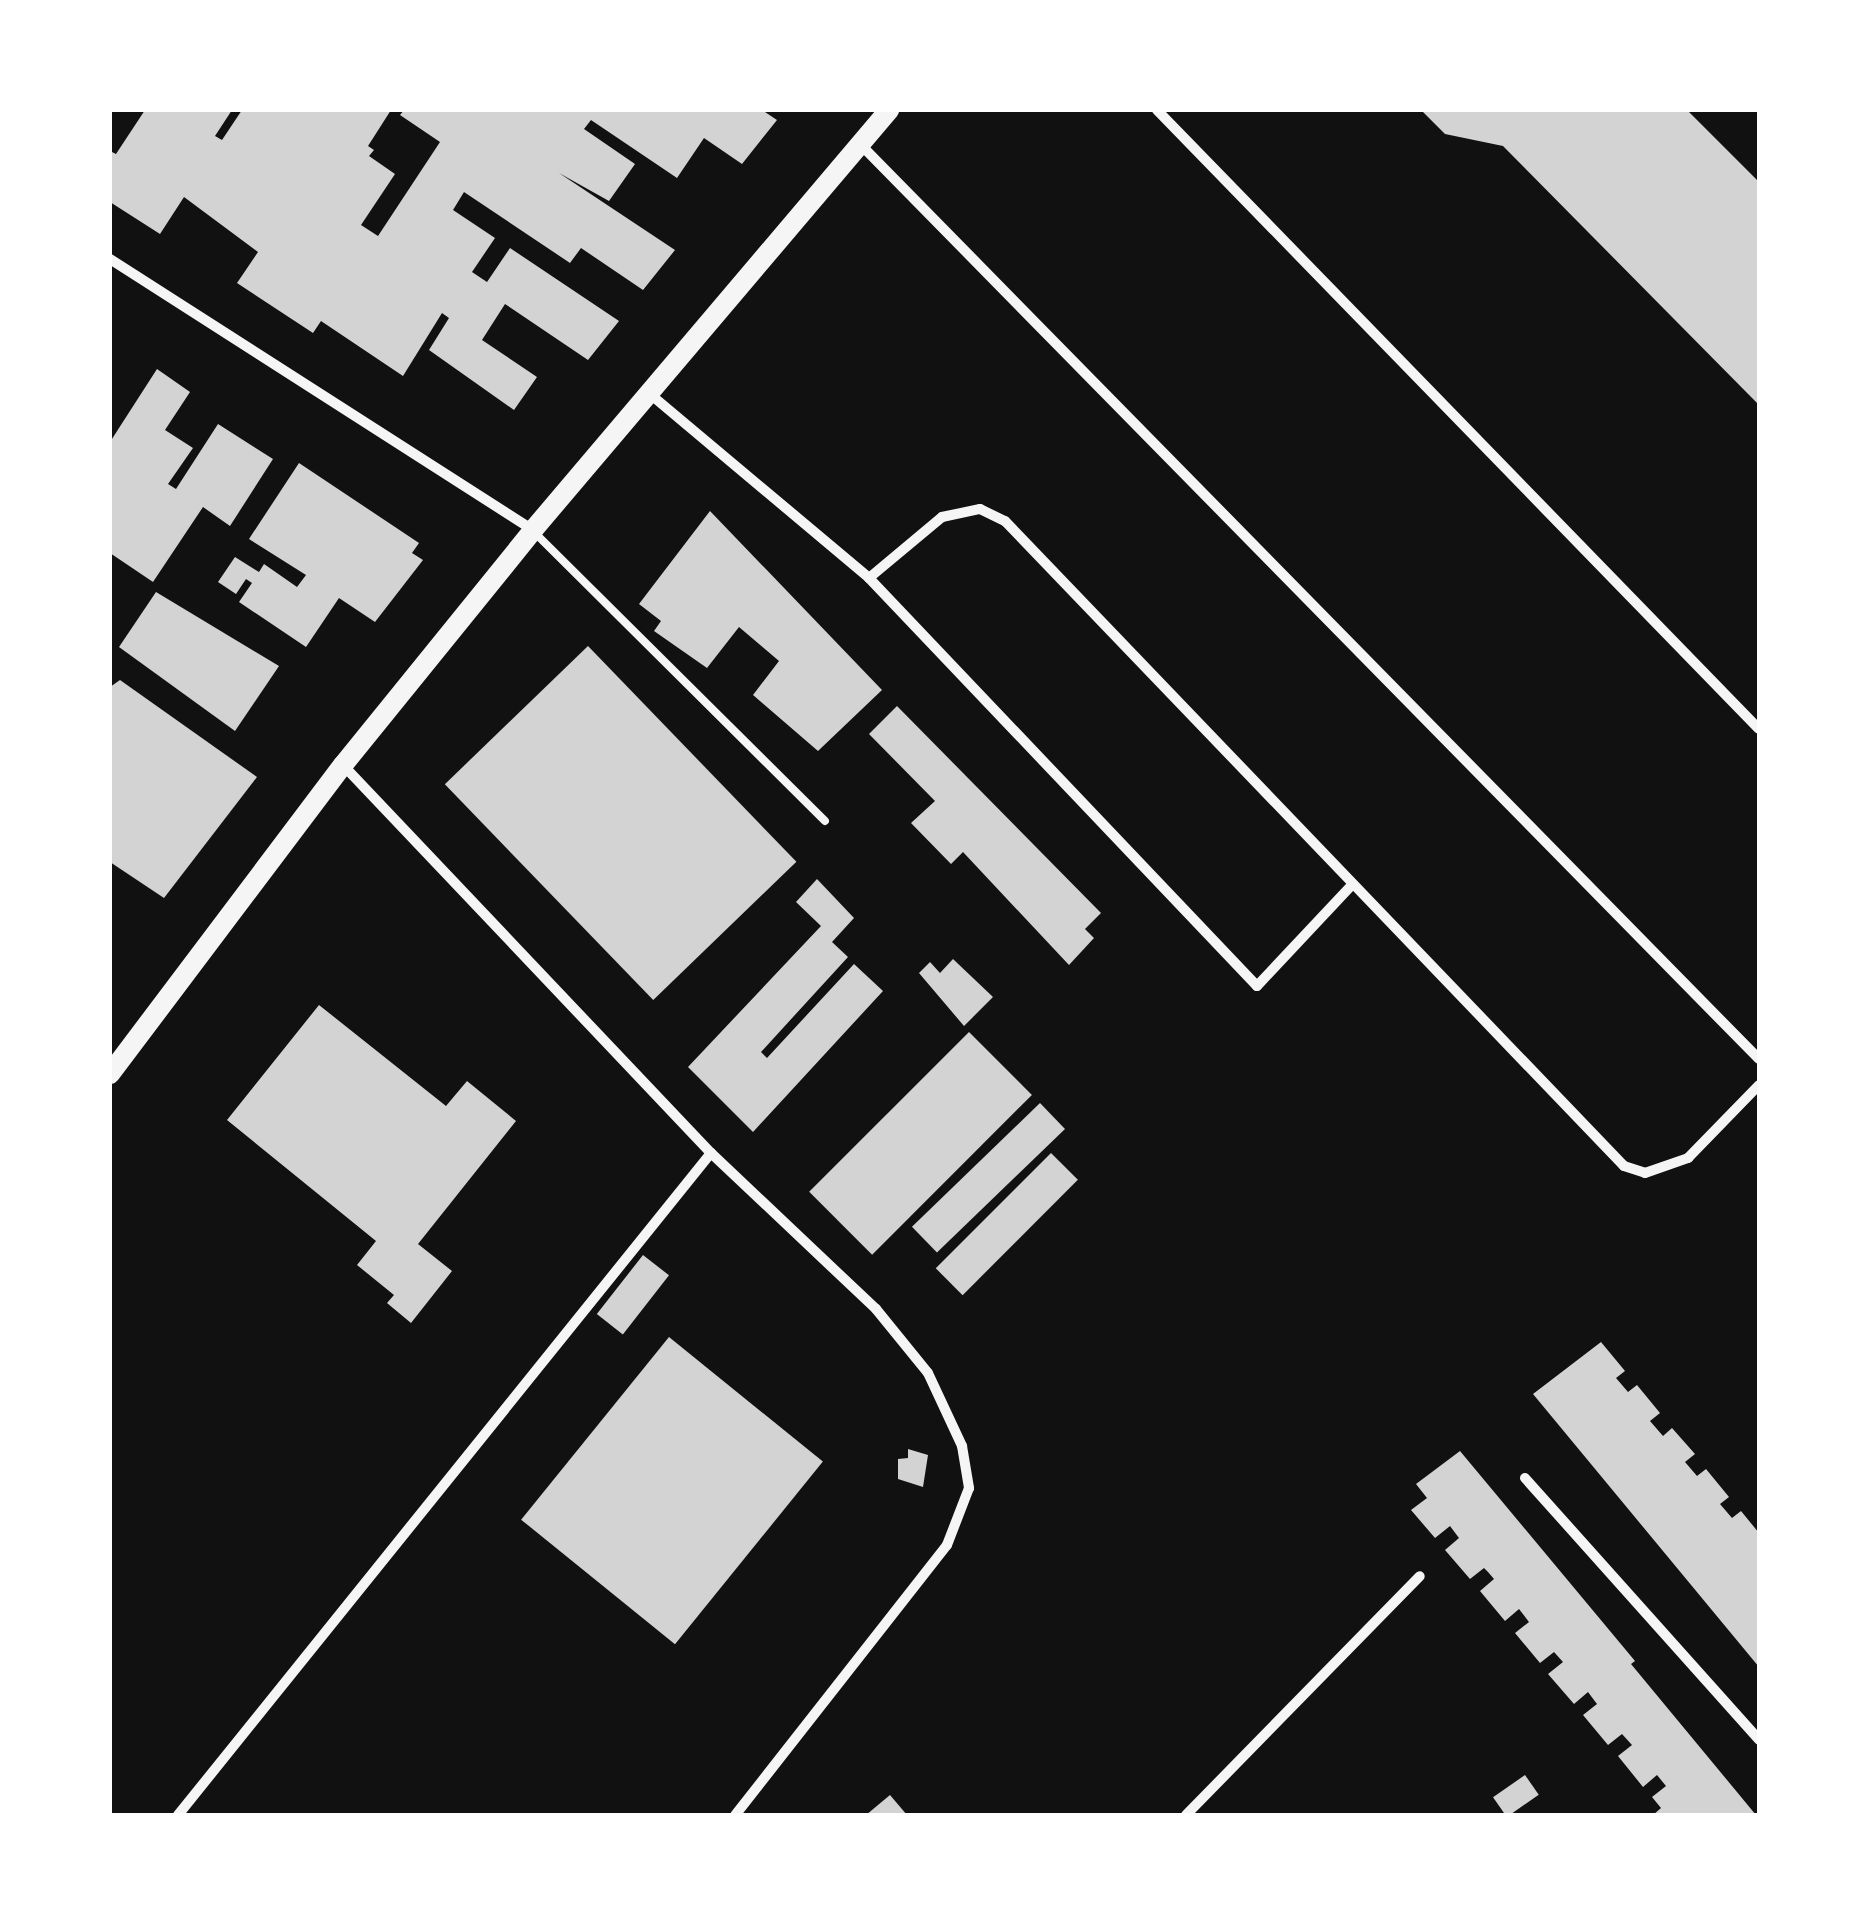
<!DOCTYPE html>
<style>
body{margin:0}
#map{position:relative;width:1869px;height:1925px;overflow:hidden;background:#111;font-family:"Sofia Sans Condensed",sans-serif}
div>[style]{position:absolute}
.building>*{inset:0;background:#d3d3d3;transform-origin:0 0}
.service>*{height:8px;margin:-4px;padding:0 4px;transform-origin:4px;border-radius:4px;background:#f5f5f5}
.minor>*{height:10px;margin:-5px;padding:0 5px;transform-origin:5px;border-radius:5px;background:#f5f5f5}
.secondary>*{height:20px;margin:-10px;padding:0 10px;transform-origin:10px;border-radius:10px;background:#f5f5f5}
span{translate:-50% -50%;white-space:nowrap;text-align:center;line-height:1.15;-webkit-text-stroke:8px #fff;paint-order:stroke}
.frame{position:absolute;inset:0;border:112px solid #fff;pointer-events:none}
</style>
<div id="map">
<div class="building">
<div style="clip-path:polygon(145px 110px,232px 110px,215px 136px,222px 140px,242px 110px,391px 110px,368px 146px,374px 150px,369px 156px,395px 174px,361px 225px,378px 236px,440px 142px,400px 115px,404px 110px,762px 110px,777px 120px,742px 164px,704px 138px,677px 178px,591px 120px,584px 129px,635px 164px,609px 201px,559px 173px,675px 250px,643px 290px,581px 248px,570px 263px,464px 192px,453px 210px,495px 238px,472px 272px,487px 282px,510px 248px,619px 321px,588px 360px,505px 304px,482px 340px,537px 377px,514px 410px,429px 350px,449px 318px,442px 313px,403px 376px,321px 321px,313px 333px,237px 283px,258px 252px,184px 197px,160px 234px,110px 202px,110px 151px,116px 154px)"></div>
<div style="clip-path:polygon(1421px 110px,1687px 110px,1759px 182px,1759px 405px,1503px 146px,1445px 134px)"></div>
<div style="clip-path:polygon(157px 369px,190px 392px,165px 430px,193px 448px,168px 484px,176px 489px,218px 424px,273px 459px,230px 526px,203px 507px,153px 582px,110px 553px,110px 442px)"></div>
<div style="clip-path:polygon(299px 463px,419px 543px,412px 553px,423px 560px,375px 622px,339px 598px,306px 647px,239px 602px,252px 583px,246px 579px,236px 594px,218px 582px,235px 557px,259px 572px,264px 564px,297px 587px,306px 575px,249px 539px)"></div>
<div style="clip-path:polygon(710px 511px,882px 690px,818px 751px,753px 695px,779px 661px,739px 627px,707px 668px,654px 631px,661px 621px,639px 604px)"></div>
<div style="clip-path:polygon(156px 592px,279px 666px,235px 731px,119px 647px)"></div>
<div style="left:588px;top:646px;width:300px;height:199px;rotate:46deg"></div>
<div style="clip-path:polygon(120px 680px,257px 777px,164px 898px,110px 862px,110px 687px)"></div>
<div style="clip-path:polygon(897px 706px,1101px 913px,1085px 929px,1094px 938px,1069px 965px,963px 852px,951px 864px,911px 823px,935px 801px,869px 734px)"></div>
<div style="clip-path:polygon(817px 879px,854px 918px,832px 942px,848px 957px,761px 1052px,767px 1058px,854px 964px,883px 991px,753px 1132px,688px 1067px,821px 926px,796px 902px)"></div>
<div style="clip-path:polygon(953px 959px,993px 997px,964px 1026px,919px 973px,930px 962px,940px 973px)"></div>
<div style="clip-path:polygon(319px 1005px,446px 1106px,467px 1081px,516px 1121px,418px 1244px,452px 1271px,411px 1323px,387px 1303px,394px 1295px,357px 1265px,376px 1241px,227px 1120px)"></div>
<div style="left:969px;top:1032px;width:89px;height:226px;rotate:45deg"></div>
<div style="left:1040px;top:1103px;width:36px;height:178px;rotate:46deg"></div>
<div style="left:1051px;top:1153px;width:38px;height:163px;rotate:45deg"></div>
<div style="left:643px;top:1255px;width:33px;height:75px;rotate:38deg"></div>
<div style="left:669px;top:1337px;width:198px;height:235px;rotate:39deg"></div>
<div style="clip-path:polygon(1601px 1342px,1625px 1371px,1616px 1378px,1628px 1392px,1637px 1385px,1660px 1413px,1650px 1421px,1663px 1436px,1672px 1428px,1695px 1454px,1685px 1462px,1697px 1476px,1706px 1469px,1729px 1497px,1720px 1504px,1732px 1518px,1741px 1511px,1759px 1533px,1759px 1667px,1533px 1394px)"></div>
<div style="clip-path:polygon(908px 1449px,928px 1455px,923px 1487px,898px 1479px,898px 1459px,908px 1458px)"></div>
<div style="clip-path:polygon(1460px 1451px,1635px 1661px,1631px 1664px,1756px 1815px,1653px 1815px,1661px 1808px,1652px 1797px,1666px 1786px,1657px 1775px,1643px 1787px,1618px 1756px,1632px 1745px,1622px 1734px,1608px 1745px,1583px 1715px,1597px 1704px,1588px 1692px,1574px 1704px,1548px 1674px,1563px 1662px,1554px 1652px,1540px 1663px,1515px 1633px,1529px 1622px,1519px 1609px,1505px 1621px,1480px 1591px,1494px 1579px,1488px 1572px,1484px 1568px,1470px 1579px,1445px 1550px,1459px 1538px,1450px 1526px,1435px 1538px,1411px 1510px,1427px 1498px,1416px 1484px)"></div>
<div style="left:1525px;top:1775px;width:24px;height:39px;rotate:55deg"></div>
<div style="clip-path:polygon(890px 1795px,907px 1815px,866px 1815px)"></div>
</div>
<div class="service">
<div style="left:534px;top:532px;width:410px;rotate:44.8deg"></div>
</div>
<div class="minor">
<div style="left:1157px;top:110px;width:863px;rotate:45.8deg"></div>
<div style="left:862px;top:146px;width:1280px;rotate:45.51deg"></div>
<div style="left:110px;top:259px;width:502px;rotate:32.65deg"></div>
<div style="left:650px;top:394px;width:286px;rotate:40deg"></div>
<div style="left:869px;top:578px;width:563px;rotate:46.44deg"></div>
<div style="left:1257px;top:986px;width:137px;rotate:-46.8deg"></div>
<div style="left:869px;top:578px;width:95px;rotate:-39.9deg"></div>
<div style="left:942px;top:517px;width:39px;rotate:-12deg"></div>
<div style="left:980px;top:509px;width:28px;rotate:26deg"></div>
<div style="left:1005px;top:521px;width:894px;rotate:46.18deg"></div>
<div style="left:1624px;top:1166px;width:22px;rotate:18deg"></div>
<div style="left:1645px;top:1173px;width:46px;rotate:-19.2deg"></div>
<div style="left:1688px;top:1158px;width:102px;rotate:-45.8deg"></div>
<div style="left:343px;top:765px;width:535px;rotate:46.52deg"></div>
<div style="left:711px;top:1153px;width:227px;rotate:43.4deg"></div>
<div style="left:876px;top:1309px;width:82px;rotate:50.9deg"></div>
<div style="left:928px;top:1373px;width:81px;rotate:65deg"></div>
<div style="left:962px;top:1446px;width:43px;rotate:80.5deg"></div>
<div style="left:969px;top:1488px;width:61px;rotate:111.1deg"></div>
<div style="left:947px;top:1545px;width:343px;rotate:128.1deg"></div>
<div style="left:1525px;top:1478px;width:351px;rotate:48.2deg"></div>
<div style="left:178px;top:1815px;width:850px;rotate:-51.16deg"></div>
<div style="left:1186px;top:1815px;width:334px;rotate:-45.6deg"></div>
</div>
<div class="secondary">
<div style="left:110px;top:1074px;width:387px;rotate:-53deg"></div>
<div style="left:343px;top:765px;width:302px;rotate:-51deg"></div>
<div style="left:533px;top:530px;width:551px;rotate:-49.71deg"></div>
</div>
<div class="frame"></div>
</div>
